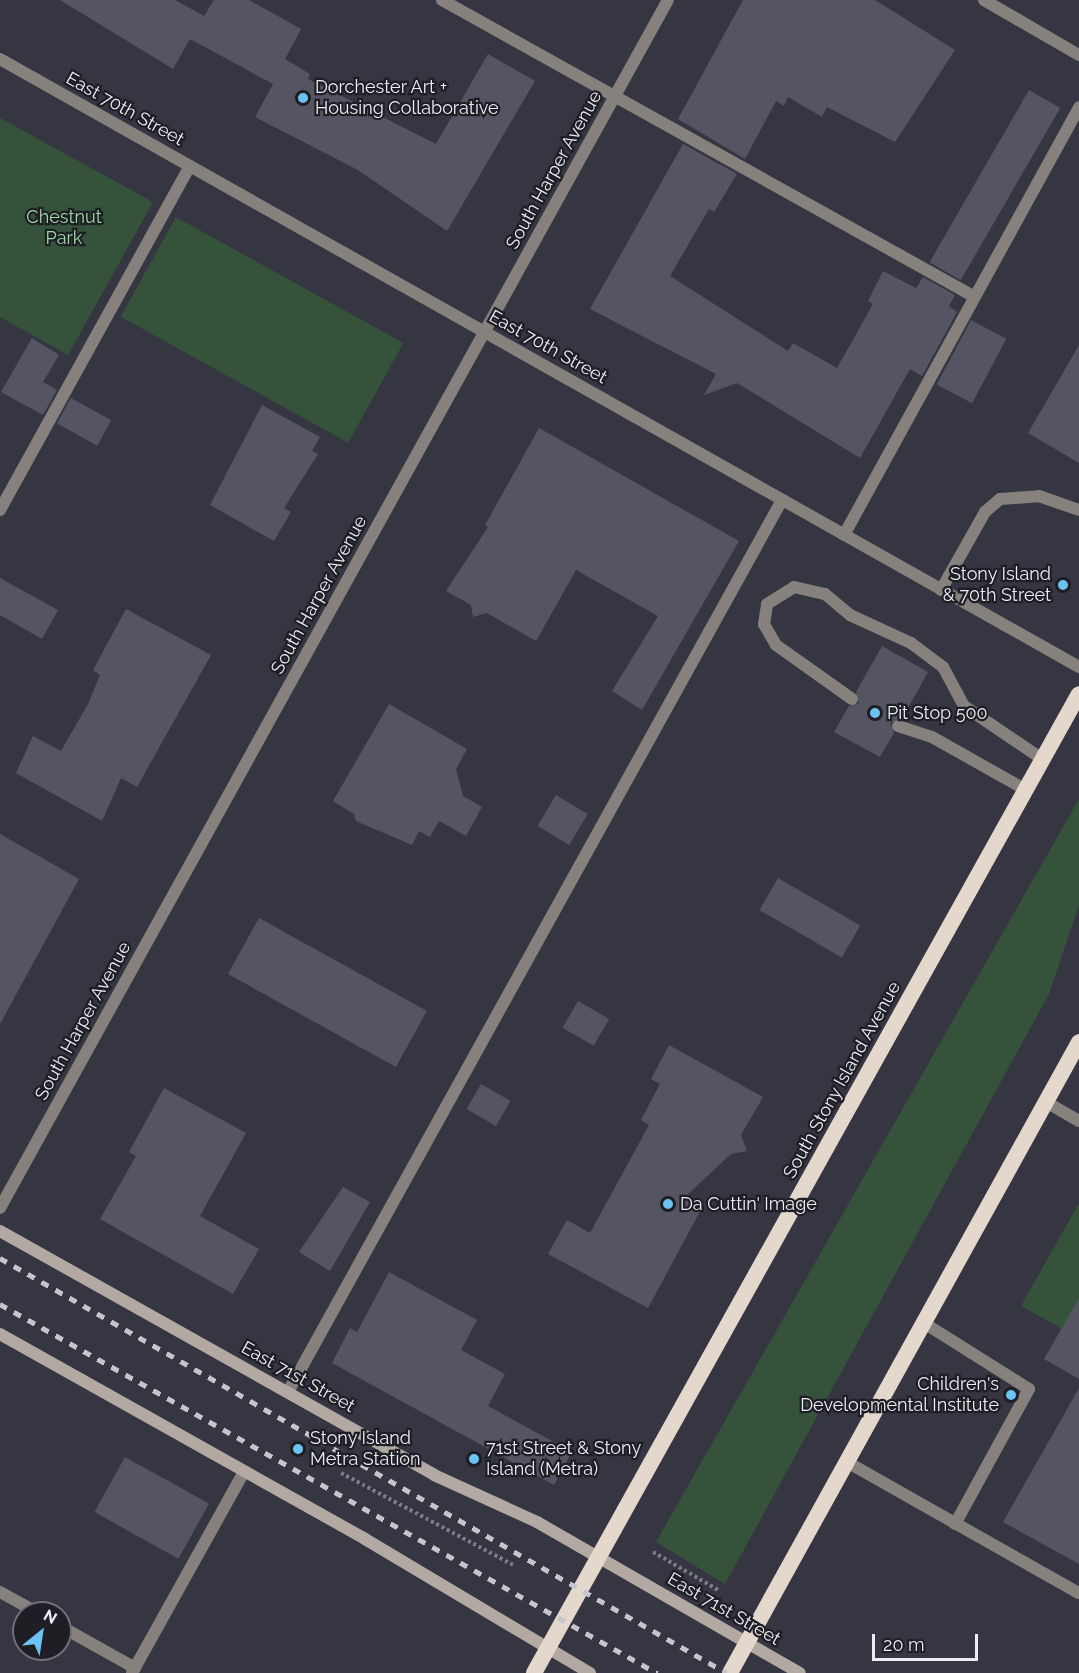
<!DOCTYPE html>
<style>
body{margin:0}
#map{position:relative;width:1079px;height:1673px;overflow:hidden;background:#363643;font-family:Raleway,sans-serif}
div>[style]{position:absolute}
.green>*{inset:0;background:#35523a;transform-origin:0 0}
.building>*{inset:0;background:#555462;transform-origin:0 0}
.path>*{height:4px;margin-top:-2px;transform-origin:0;background:repeating-linear-gradient(90deg,#7c7c88 0 3px,transparent 0 6px)}
.service>*{height:12px;margin:-6px;padding:0 6px;transform-origin:6px;border-radius:6px;background:#86817c}
.minor>*{height:12px;margin:-6px;padding:0 6px;transform-origin:6px;border-radius:6px;background:#86817c}
.secondary>*{height:12px;margin:-6px;padding:0 6px;transform-origin:6px;border-radius:6px;background:#b2aaa2}
.trunk>*{height:16px;margin:-8px;padding:0 8px;transform-origin:8px;border-radius:8px;background:#e4d8cc}
.rail>*{height:4.5px;margin-top:-2.25px;transform-origin:0;background:repeating-linear-gradient(90deg,#c5c5ce 0 8px,transparent 0 16px)}
.dots>*{width:16px;height:16px;translate:-50% -50%;box-sizing:border-box;border:3px solid #1e1e24;border-radius:50%}
span{translate:-50% -50%;white-space:nowrap;text-align:center;line-height:1.15;-webkit-text-stroke:4.5px #1e1e24;paint-order:stroke}
.poi-label{font-size:18px;color:#ebebf3}
.left{translate:0 -50%;text-align:left}
.right{translate:-100% -50%;text-align:right}
.street-label{font-size:18px;color:#ebebf3}
.park-label{font-size:18px;color:#99dca3}
.north{position:absolute;left:12px;top:1601px;width:60px;height:60px;box-sizing:border-box;background:#1e1e24;border:2px solid #707077;border-radius:50%;rotate:30deg;font-size:16px;font-weight:700;line-height:24px;text-align:center;color:#ebebf3}
.north::after{content:'';display:block;margin:auto;width:21px;height:27px;background:#6cc3f2;clip-path:polygon(50% 0,100% 100%,50% 72%,0 100%)}
.scale{position:absolute;left:872px;top:1634px;width:106px;height:27px;box-sizing:border-box;border:3px solid #ebebf3;border-top:0;padding-left:8px;font-size:18px;line-height:21px;white-space:nowrap;color:#ebebf3;-webkit-text-stroke:4px #1e1e24;paint-order:stroke}
</style>
<div id="map">
<div class="green">
<div style="clip-path:polygon(0 118px,153px 202px,68px 355px,0 317px)"></div>
<div style="left:176px;top:217px;width:260px;height:114px;rotate:29deg"></div>
<div style="clip-path:polygon(1079px 799px,1079px 905px,1049px 994px,725px 1584px,656px 1542px)"></div>
<div style="clip-path:polygon(1079px 1203px,1079px 1338px,1021px 1306px)"></div>
</div>
<div class="building">
<div style="clip-path:polygon(60px 0,175px 0,204px 16px,214px 0,249px 0,301px 29px,285px 59px,310px 74px,308px 79px,436px 144px,488px 54px,535px 81px,447px 231px,358px 170px,255px 117px,273px 84px,190px 39px,173px 69px)"></div>
<div style="clip-path:polygon(743px 0,875px 0,955px 50px,895px 142px,827px 107px,822px 117px,788px 97px,784px 106px,776px 101px,745px 159px,678px 119px)"></div>
<div style="left:1029px;top:90px;width:36px;height:199px;rotate:30deg"></div>
<div style="clip-path:polygon(683px 144px,737px 174px,714px 212px,709px 209px,670px 276px,788px 351px,793px 343px,837px 368px,873px 304px,868px 301px,883px 271px,916px 288px,923px 277px,955px 295px,949px 306px,957px 312px,922px 376px,910px 369px,860px 458px,737px 383px,704px 395px,716px 374px,590px 309px)"></div>
<div style="left:971px;top:320px;width:40px;height:73px;rotate:28deg"></div>
<div style="clip-path:polygon(32px 338px,59px 355px,43px 382px,57px 390px,43px 415px,1px 392px)"></div>
<div style="clip-path:polygon(1079px 345px,1079px 463px,1028px 433px)"></div>
<div style="left:71px;top:398px;width:46px;height:29px;rotate:29deg"></div>
<div style="clip-path:polygon(262px 405px,320px 437px,312px 451px,318px 454px,284px 508px,291px 512px,274px 541px,210px 505px)"></div>
<div style="clip-path:polygon(539px 428px,739px 541px,642px 710px,612px 691px,658px 616px,576px 570px,536px 641px,487px 613px,473px 617px,471px 605px,446px 591px,488px 527px,485px 525px)"></div>
<div style="clip-path:polygon(0 578px,58px 610px,42px 639px,0 615px)"></div>
<div style="clip-path:polygon(126px 609px,211px 655px,137px 787px,121px 778px,102px 821px,16px 773px,33px 736px,61px 751px,88px 704px,100px 675px,93px 670px)"></div>
<div style="clip-path:polygon(882px 646px,928px 672px,902px 719px,890px 723px,894px 733px,880px 757px,834px 732px,849px 706px,859px 703px,856px 692px)"></div>
<div style="clip-path:polygon(389px 704px,467px 749px,456px 769px,463px 796px,482px 807px,466px 836px,439px 821px,430px 837px,419px 831px,412px 845px,356px 821px,354px 814px,333px 801px)"></div>
<div style="left:556px;top:795px;width:37px;height:36px;rotate:31deg"></div>
<div style="clip-path:polygon(0 834px,79px 879px,0 1024px)"></div>
<div style="left:778px;top:878px;width:95px;height:37px;rotate:30deg"></div>
<div style="left:259px;top:918px;width:192px;height:64px;rotate:29deg"></div>
<div style="left:578px;top:1001px;width:36px;height:31px;rotate:30deg"></div>
<div style="clip-path:polygon(669px 1045px,763px 1097px,741px 1135px,747px 1151px,731px 1154px,686px 1196px,703px 1206px,648px 1308px,548px 1254px,567px 1220px,590px 1233px,649px 1125px,641px 1120px,660px 1084px,651px 1079px)"></div>
<div style="left:481px;top:1084px;width:34px;height:29px;rotate:30deg"></div>
<div style="clip-path:polygon(164px 1088px,246px 1133px,200px 1216px,259px 1249px,233px 1294px,100px 1219px,136px 1156px,129px 1152px)"></div>
<div style="clip-path:polygon(343px 1187px,370px 1202px,330px 1271px,299px 1252px)"></div>
<div style="clip-path:polygon(389px 1272px,477px 1320px,461px 1350px,505px 1374px,488px 1406px,572px 1452px,554px 1485px,332px 1363px,350px 1328px,357px 1332px)"></div>
<div style="clip-path:polygon(1079px 1298px,1079px 1379px,1044px 1359px)"></div>
<div style="clip-path:polygon(1079px 1388px,1079px 1564px,1003px 1522px)"></div>
<div style="left:125px;top:1457px;width:96px;height:63px;rotate:29deg"></div>
</div>
<div class="path">
<div style="left:341px;top:1473px;width:195px;rotate:28.1deg"></div>
<div style="left:653px;top:1552px;width:78px;rotate:30.2deg"></div>
</div>
<div class="service">
<div style="left:442px;top:0;width:610px;rotate:29.13deg"></div>
<div style="left:0;top:510px;width:393px;rotate:-61.1deg"></div>
<div style="left:844px;top:535px;width:488px;rotate:-61.2deg"></div>
<div style="left:941px;top:590px;width:90px;rotate:-60.6deg"></div>
<div style="left:985px;top:512px;width:20px;rotate:-41deg"></div>
<div style="left:1000px;top:499px;width:39px;rotate:-4deg"></div>
<div style="left:1039px;top:496px;width:42px;rotate:19.3deg"></div>
<div style="left:852px;top:699px;width:93px;rotate:-144.6deg"></div>
<div style="left:776px;top:645px;width:24px;rotate:-120deg"></div>
<div style="left:764px;top:624px;width:20px;rotate:-81deg"></div>
<div style="left:767px;top:604px;width:32px;rotate:-32deg"></div>
<div style="left:794px;top:587px;width:32px;rotate:13deg"></div>
<div style="left:825px;top:594px;width:33px;rotate:40deg"></div>
<div style="left:850px;top:615px;width:67px;rotate:24.7deg"></div>
<div style="left:911px;top:643px;width:40px;rotate:37deg"></div>
<div style="left:943px;top:667px;width:44px;rotate:61.7deg"></div>
<div style="left:964px;top:706px;width:94px;rotate:34.2deg"></div>
<div style="left:898px;top:726px;width:36px;rotate:18deg"></div>
<div style="left:932px;top:737px;width:108px;rotate:29.4deg"></div>
<div style="left:1046px;top:1102px;width:38px;rotate:30deg"></div>
<div style="left:924px;top:1323px;width:124px;rotate:32.2deg"></div>
<div style="left:1029px;top:1389px;width:154px;rotate:118.7deg"></div>
<div style="left:288px;top:1392px;width:1020px;rotate:-61.02deg"></div>
<div style="left:847px;top:1462px;width:266px;rotate:29.5deg"></div>
<div style="left:0;top:1592px;width:43px;rotate:28.9deg"></div>
<div style="left:60px;top:1626px;width:86px;rotate:29.2deg"></div>
<div style="left:132px;top:1673px;width:230px;rotate:-60.9deg"></div>
</div>
<div class="minor">
<div style="left:984px;top:0;width:110px;rotate:30.1deg"></div>
<div style="left:0;top:59px;width:1239px;rotate:29.4deg"></div>
<div style="left:0;top:1208px;width:1380px;rotate:-61.06deg"></div>
</div>
<div class="secondary">
<div style="left:0;top:1231px;width:498px;rotate:29.3deg"></div>
<div style="left:434px;top:1475px;width:113px;rotate:24.5deg"></div>
<div style="left:537px;top:1522px;width:303px;rotate:29.9deg"></div>
<div style="left:0;top:1334px;width:419px;rotate:29.3deg"></div>
<div style="left:365px;top:1539px;width:262px;rotate:30.8deg"></div>
</div>
<div class="trunk">
<div style="left:534px;top:1673px;width:1120px;rotate:-60.9deg"></div>
<div style="left:730px;top:1673px;width:721px;rotate:-61.05deg"></div>
</div>
<div class="rail">
<div style="left:0;top:1258px;width:837px;rotate:29.72deg"></div>
<div style="left:0;top:1304px;width:754px;rotate:29.32deg"></div>
</div>
<div class="dots">
<div style="left:303px;top:98px;background:#6cc3f2"></div>
<div style="left:1063px;top:585px;background:#6cc3f2"></div>
<div style="left:875px;top:713px;background:#6cc3f2"></div>
<div style="left:668px;top:1204px;background:#6cc3f2"></div>
<div style="left:1011px;top:1395px;background:#6cc3f2"></div>
<div style="left:298px;top:1449px;background:#6cc3f2"></div>
<div style="left:474px;top:1459px;background:#6cc3f2"></div>
</div>
<div class="poi-label">
<span class="left" style="left:315px;top:98px">Dorchester Art +<br>Housing Collaborative</span>
<span class="right" style="left:1051px;top:585px">Stony Island<br>&amp; 70th Street</span>
<span class="left" style="left:887px;top:713px">Pit Stop 500</span>
<span class="left" style="left:680px;top:1204px">Da Cuttin' Image</span>
<span class="right" style="left:999px;top:1395px">Children's<br>Developmental Institute</span>
<span class="left" style="left:310px;top:1449px">Stony Island<br>Metra Station</span>
<span class="left" style="left:486px;top:1459px">71st Street &amp; Stony<br>Island (Metra)</span>
</div>
<div class="street-label">
<span style="left:125px;top:109px;rotate:29deg">East 70th Street</span>
<span style="left:554px;top:170px;rotate:-61deg">South Harper Avenue</span>
<span style="left:548px;top:347px;rotate:29deg">East 70th Street</span>
<span style="left:319px;top:595px;rotate:-61deg">South Harper Avenue</span>
<span style="left:83px;top:1021px;rotate:-61deg">South Harper Avenue</span>
<span style="left:842px;top:1080px;rotate:-61deg">South Stony Island Avenue</span>
<span style="left:298px;top:1377px;rotate:29deg">East 71st Street</span>
<span style="left:724px;top:1609px;rotate:30deg">East 71st Street</span>
</div>
<div class="park-label">
<span style="left:64px;top:228px">Chestnut<br>Park</span>
</div>
<div class="north">N</div>
<div class="scale">20 m</div>
</div>
